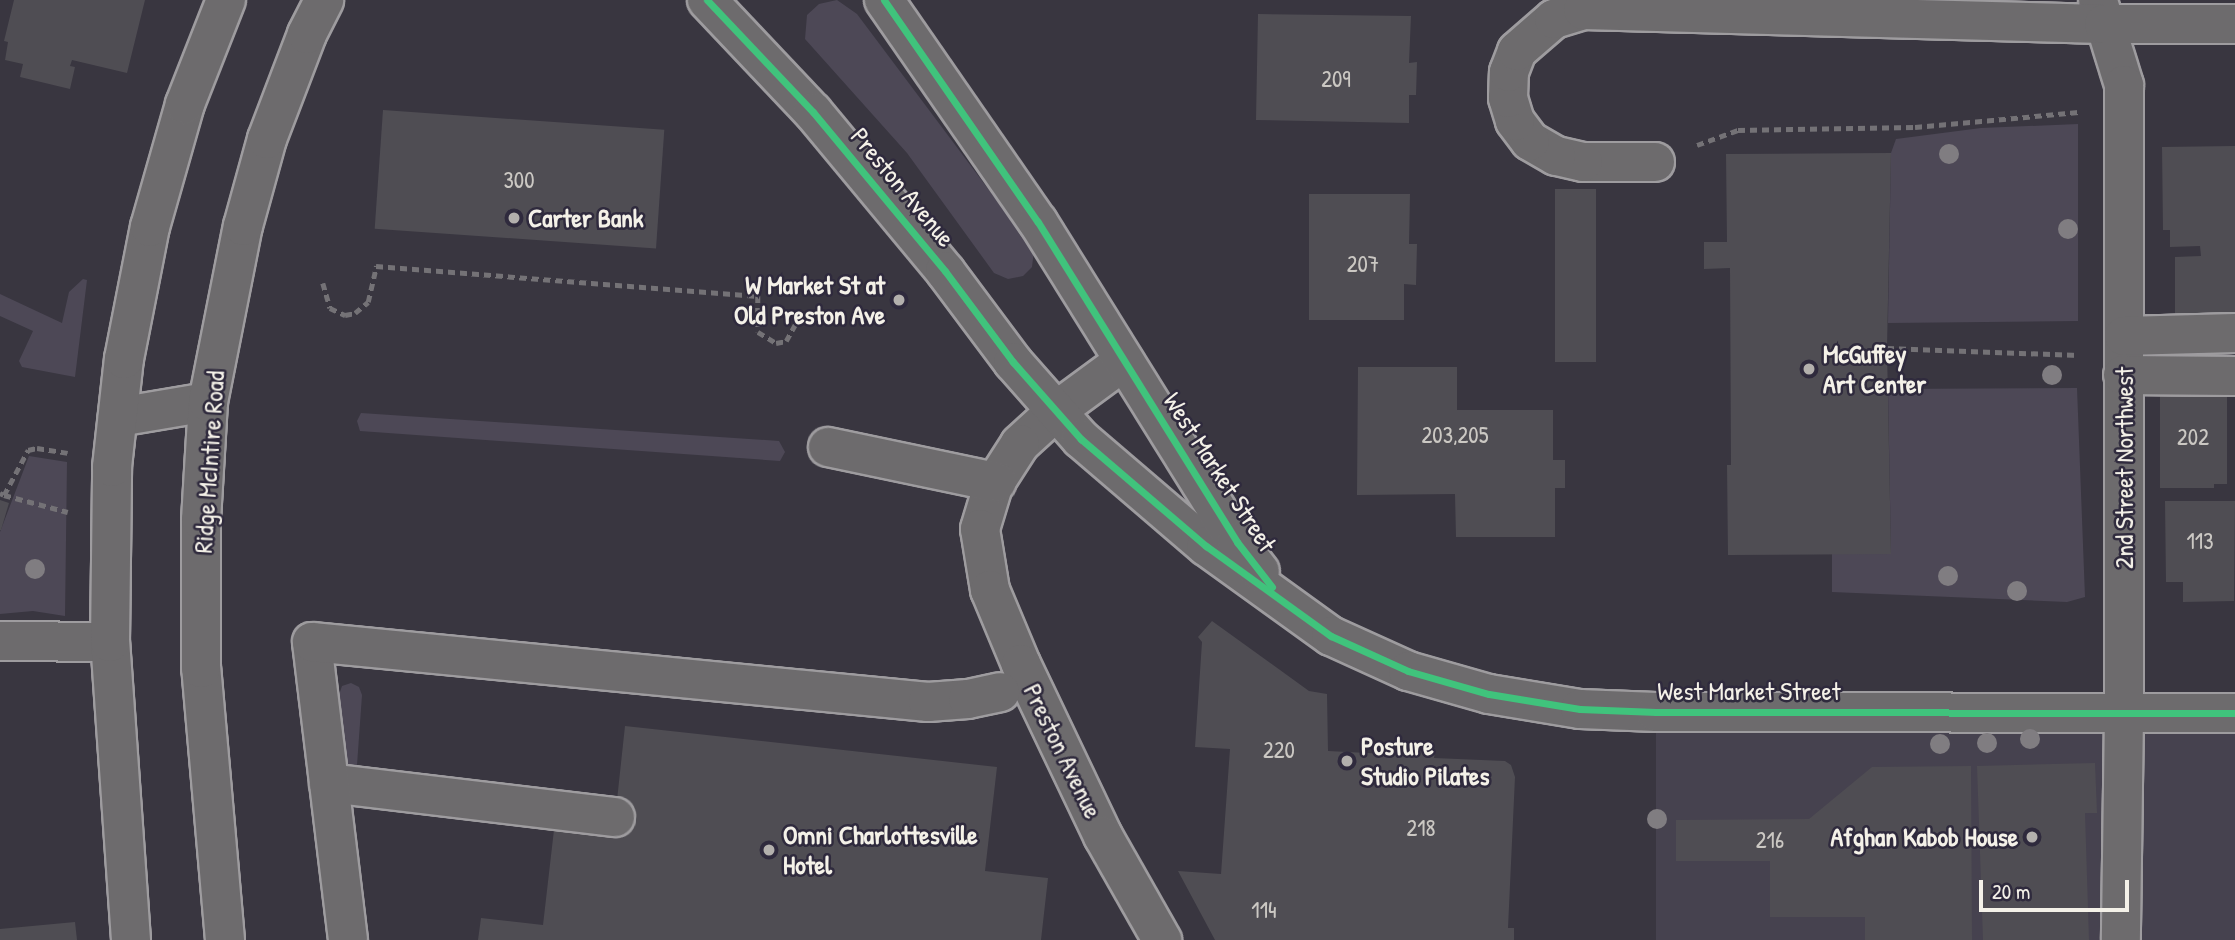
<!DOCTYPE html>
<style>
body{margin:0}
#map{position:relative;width:2235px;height:940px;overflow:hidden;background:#393640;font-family:"Patrick Hand",sans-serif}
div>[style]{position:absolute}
.built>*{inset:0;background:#46424f;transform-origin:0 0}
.green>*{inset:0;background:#4d4856}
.building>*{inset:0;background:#4f4d53;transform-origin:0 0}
.path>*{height:4.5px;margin-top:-2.25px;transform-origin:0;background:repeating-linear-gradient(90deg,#747276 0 7px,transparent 0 12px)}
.roads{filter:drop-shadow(2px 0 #9e9c9f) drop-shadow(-2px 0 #9e9c9f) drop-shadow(0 2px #9e9c9f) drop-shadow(0 -2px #9e9c9f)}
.minor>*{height:38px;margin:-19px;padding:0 19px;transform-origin:19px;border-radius:19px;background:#6d6b6d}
.major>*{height:38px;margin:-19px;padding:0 19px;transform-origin:19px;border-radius:19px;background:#6d6b6d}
.cycleway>*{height:7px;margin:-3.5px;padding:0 3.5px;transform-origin:3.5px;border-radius:3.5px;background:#40c37c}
.trees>*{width:20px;height:20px;margin:-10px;border-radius:50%;background:#807d81}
.dots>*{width:19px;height:19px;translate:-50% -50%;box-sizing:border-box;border:4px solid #2f2a3d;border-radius:50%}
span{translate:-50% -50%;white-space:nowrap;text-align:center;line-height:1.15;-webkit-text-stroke:5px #2f2a3d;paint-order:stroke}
.number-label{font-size:23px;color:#cbc8c3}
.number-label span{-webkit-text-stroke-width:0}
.street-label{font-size:26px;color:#f4f1e8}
.poi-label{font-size:26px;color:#f4f1e8;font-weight:700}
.left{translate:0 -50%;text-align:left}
.right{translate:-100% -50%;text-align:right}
.scale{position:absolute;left:1979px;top:880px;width:150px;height:32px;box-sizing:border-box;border:4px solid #f4f1e8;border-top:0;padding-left:9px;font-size:21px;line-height:24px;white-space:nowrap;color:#f4f1e8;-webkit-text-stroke:5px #2f2a3d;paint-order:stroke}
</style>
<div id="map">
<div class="built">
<div style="left:1656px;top:713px;width:579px;height:227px"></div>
</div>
<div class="green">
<div style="clip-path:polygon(837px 0,857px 14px,1034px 250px,1032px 267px,1023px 276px,1008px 279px,994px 273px,907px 153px,805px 39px,807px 15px,819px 4px)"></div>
<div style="clip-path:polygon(2078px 124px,2078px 321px,1888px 323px,1891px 153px,1896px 139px,1981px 128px)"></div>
<div style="clip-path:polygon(83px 279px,87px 280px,75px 377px,22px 367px,19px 361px,33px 331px,0 316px,0 294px,62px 323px,69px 292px)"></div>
<div style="clip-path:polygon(2077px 388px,2085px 597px,2067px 602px,1832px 592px,1832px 554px,1891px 553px,1888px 389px)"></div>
<div style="clip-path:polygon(361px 413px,779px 441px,785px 452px,780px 461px,360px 431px,357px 421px)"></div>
<div style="clip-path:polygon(29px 456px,67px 462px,65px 616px,33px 611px,0 614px,0 532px)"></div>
<div style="clip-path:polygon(351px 683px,359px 687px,362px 695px,357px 765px,350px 773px,342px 766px,339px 695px,342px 686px)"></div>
</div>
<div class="building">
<div style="clip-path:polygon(14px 0,145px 0,127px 73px,72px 60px,70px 66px,75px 67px,70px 89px,20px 77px,23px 64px,5px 60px,8px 42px,4px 41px)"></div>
<div style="clip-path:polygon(1258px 14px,1411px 16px,1409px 63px,1417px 62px,1416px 95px,1409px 95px,1409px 123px,1256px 120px)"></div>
<div style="left:383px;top:110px;width:282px;height:119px;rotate:4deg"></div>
<div style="clip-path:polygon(2235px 146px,2235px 317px,2175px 318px,2175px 257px,2201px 256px,2200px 246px,2170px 247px,2170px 230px,2163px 230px,2162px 147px)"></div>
<div style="clip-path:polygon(1891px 153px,1887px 348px,1891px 554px,1728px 555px,1727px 465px,1731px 465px,1730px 268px,1704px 269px,1704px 242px,1727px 242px,1726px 154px)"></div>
<div style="left:1596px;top:189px;width:173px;height:41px;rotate:90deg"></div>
<div style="clip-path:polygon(1309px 194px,1410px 194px,1409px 244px,1417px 244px,1416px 285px,1404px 284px,1404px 320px,1309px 320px)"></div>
<div style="clip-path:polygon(1358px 367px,1457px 367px,1457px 410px,1553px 410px,1553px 460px,1565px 460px,1565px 488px,1555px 488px,1555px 537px,1456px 537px,1455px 494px,1357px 495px)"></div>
<div style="clip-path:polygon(2160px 390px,2227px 390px,2227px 484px,2214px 484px,2214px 488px,2160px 488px)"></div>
<div style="clip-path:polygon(0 500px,9px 503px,1px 530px,0 530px)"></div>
<div style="clip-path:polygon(2165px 501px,2235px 501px,2234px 601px,2183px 602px,2183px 582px,2166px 582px)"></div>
<div style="clip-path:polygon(1212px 621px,1309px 691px,1327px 694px,1328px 751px,1387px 754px,1387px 749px,1435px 751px,1434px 758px,1505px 761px,1511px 765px,1515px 777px,1508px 928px,1514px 928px,1514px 940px,1215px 940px,1178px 871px,1221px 874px,1230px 749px,1195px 747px,1202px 642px,1198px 637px)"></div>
<div style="clip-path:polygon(625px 726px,997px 767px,985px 871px,1048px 878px,1041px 940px,478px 940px,481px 918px,543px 925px,555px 821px,614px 828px)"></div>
<div style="clip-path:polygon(2095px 763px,2097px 813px,2085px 813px,2089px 940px,1983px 940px,1977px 766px)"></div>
<div style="clip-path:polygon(1971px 766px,1972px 940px,1865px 940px,1865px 917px,1770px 917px,1770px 861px,1676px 861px,1676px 820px,1809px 819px,1872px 767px)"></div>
<div style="clip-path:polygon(75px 922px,77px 940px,0 940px,0 929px)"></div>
</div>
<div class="path">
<div style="left:1697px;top:145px;width:44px;rotate:-20.1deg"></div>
<div style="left:1738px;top:130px;width:177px;rotate:-1deg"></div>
<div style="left:1915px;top:127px;width:167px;rotate:-5.2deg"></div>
<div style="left:323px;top:283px;width:26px;rotate:74deg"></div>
<div style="left:330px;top:308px;width:17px;rotate:25deg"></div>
<div style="left:345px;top:315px;width:10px;rotate:-11deg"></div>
<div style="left:355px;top:313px;width:17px;rotate:-40deg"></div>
<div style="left:368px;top:302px;width:37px;rotate:-77deg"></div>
<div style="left:376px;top:266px;width:383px;rotate:4.5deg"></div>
<div style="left:758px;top:296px;width:36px;rotate:90deg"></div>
<div style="left:758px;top:332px;width:21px;rotate:31deg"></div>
<div style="left:776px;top:343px;width:10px;rotate:-11deg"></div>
<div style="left:786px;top:341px;width:21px;rotate:-61deg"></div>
<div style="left:1887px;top:348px;width:192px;rotate:2.1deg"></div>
<div style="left:0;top:493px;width:4px;rotate:27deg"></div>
<div style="left:4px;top:495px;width:51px;rotate:-61.9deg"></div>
<div style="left:28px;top:450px;width:9px;rotate:-13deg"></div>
<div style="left:37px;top:448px;width:31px;rotate:9deg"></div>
<div style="left:4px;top:495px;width:66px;rotate:14.9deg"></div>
</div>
<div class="roads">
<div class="minor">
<div style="left:2098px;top:1px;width:88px;rotate:72.8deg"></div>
<div style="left:2124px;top:85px;width:629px;rotate:90deg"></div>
<div style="left:2124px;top:714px;width:226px;rotate:90.8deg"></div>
<div style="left:1655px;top:162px;width:72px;rotate:180deg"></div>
<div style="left:1583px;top:162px;width:28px;rotate:-167deg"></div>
<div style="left:1556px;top:156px;width:30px;rotate:-150deg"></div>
<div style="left:1530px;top:141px;width:25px;rotate:-127deg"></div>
<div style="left:1515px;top:121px;width:24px;rotate:-107deg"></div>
<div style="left:1508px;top:98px;width:26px;rotate:-88deg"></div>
<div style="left:1509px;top:72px;width:22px;rotate:-69deg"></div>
<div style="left:1517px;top:51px;width:49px;rotate:-40.9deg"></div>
<div style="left:1554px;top:19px;width:30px;rotate:-17deg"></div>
<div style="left:1583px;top:10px;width:521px;rotate:1.54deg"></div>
<div style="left:2104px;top:24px;width:131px"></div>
<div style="left:2124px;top:336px;width:111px;rotate:-1.5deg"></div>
<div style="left:1124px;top:361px;width:84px;rotate:143.7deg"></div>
<div style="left:1056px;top:411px;width:49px;rotate:137.5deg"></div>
<div style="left:1020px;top:444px;width:50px;rotate:122.7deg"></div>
<div style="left:993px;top:486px;width:45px;rotate:106.8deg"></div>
<div style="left:980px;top:529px;width:62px;rotate:80.7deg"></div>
<div style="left:990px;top:590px;width:80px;rotate:67.3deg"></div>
<div style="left:1021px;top:664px;width:191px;rotate:64.5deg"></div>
<div style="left:1103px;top:836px;width:120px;rotate:60.4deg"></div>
<div style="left:2123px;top:375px;width:112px;rotate:0.5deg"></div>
<div style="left:118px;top:417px;width:91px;rotate:-9.5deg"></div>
<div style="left:828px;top:447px;width:172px;rotate:11.8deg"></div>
<div style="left:0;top:641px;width:110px;rotate:0.5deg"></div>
<div style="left:329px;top:783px;width:288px;rotate:6.8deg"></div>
<div style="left:348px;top:940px;width:300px;rotate:-96.9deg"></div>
<div style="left:312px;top:642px;width:619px;rotate:5.56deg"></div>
<div style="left:928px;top:702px;width:40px;rotate:-4.3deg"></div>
<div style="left:968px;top:699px;width:33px;rotate:-12deg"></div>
</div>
<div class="major">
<div style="left:707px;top:0;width:154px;rotate:46.6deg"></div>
<div style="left:813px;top:112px;width:207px;rotate:50.3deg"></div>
<div style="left:945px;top:271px;width:114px;rotate:53.2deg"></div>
<div style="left:1013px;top:362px;width:103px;rotate:48.6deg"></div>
<div style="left:1081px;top:439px;width:165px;rotate:40.6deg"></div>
<div style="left:1206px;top:546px;width:154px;rotate:35.8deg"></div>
<div style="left:1331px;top:636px;width:85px;rotate:24.4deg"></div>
<div style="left:1408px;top:671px;width:84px;rotate:15.9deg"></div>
<div style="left:1489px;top:694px;width:92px;rotate:9.4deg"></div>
<div style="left:1580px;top:709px;width:76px;rotate:2.3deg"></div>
<div style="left:1656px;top:712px;width:579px;rotate:0.1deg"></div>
<div style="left:884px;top:0;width:270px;rotate:55.3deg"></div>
<div style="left:1038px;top:222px;width:377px;rotate:58.1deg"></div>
<div style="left:1237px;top:542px;width:37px;rotate:52deg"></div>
<div style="left:131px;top:940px;width:299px;rotate:-94deg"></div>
<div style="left:110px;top:642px;width:175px;rotate:-89.3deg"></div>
<div style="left:112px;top:467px;width:109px;rotate:-83.7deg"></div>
<div style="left:124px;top:359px;width:135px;rotate:-78.9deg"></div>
<div style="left:150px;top:227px;width:128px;rotate:-74.1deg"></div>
<div style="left:185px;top:104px;width:112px;rotate:-68.5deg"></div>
<div style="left:225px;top:940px;width:273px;rotate:-95deg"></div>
<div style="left:201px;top:668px;width:148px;rotate:-90deg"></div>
<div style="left:201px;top:520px;width:118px;rotate:-86.6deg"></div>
<div style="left:208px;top:402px;width:179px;rotate:-78.8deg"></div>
<div style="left:243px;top:226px;width:90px;rotate:-74.6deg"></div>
<div style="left:267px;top:139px;width:112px;rotate:-69.1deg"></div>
<div style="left:307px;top:34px;width:38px;rotate:-63deg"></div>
</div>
</div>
<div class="cycleway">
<div style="left:707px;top:0;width:154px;rotate:46.6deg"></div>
<div style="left:813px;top:112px;width:207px;rotate:50.3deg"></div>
<div style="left:945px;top:271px;width:114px;rotate:53.2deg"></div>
<div style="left:1013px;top:362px;width:103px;rotate:48.6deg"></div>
<div style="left:1081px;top:439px;width:165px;rotate:40.6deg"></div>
<div style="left:1206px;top:546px;width:154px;rotate:35.8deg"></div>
<div style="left:1331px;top:636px;width:85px;rotate:24.4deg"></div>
<div style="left:1408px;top:671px;width:84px;rotate:15.9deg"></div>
<div style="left:1489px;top:694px;width:92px;rotate:9.4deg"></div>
<div style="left:1580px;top:709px;width:76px;rotate:2.3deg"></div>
<div style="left:1656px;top:712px;width:579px;rotate:0.1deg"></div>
<div style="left:884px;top:0;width:270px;rotate:55.3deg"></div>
<div style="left:1038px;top:222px;width:377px;rotate:58.1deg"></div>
<div style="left:1237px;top:542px;width:57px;rotate:52.1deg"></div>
</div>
<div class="trees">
<div style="left:1949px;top:154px"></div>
<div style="left:2068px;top:229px"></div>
<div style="left:2052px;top:375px"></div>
<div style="left:35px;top:569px"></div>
<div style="left:1948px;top:576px"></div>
<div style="left:2017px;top:591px"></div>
<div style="left:2030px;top:739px"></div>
<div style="left:1987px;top:743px"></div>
<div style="left:1940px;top:744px"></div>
<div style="left:1657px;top:819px"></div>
</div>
<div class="dots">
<div style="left:514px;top:218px;background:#b3b0ad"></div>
<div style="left:899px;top:300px;background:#b3b0ad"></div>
<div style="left:1809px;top:369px;background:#b3b0ad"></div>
<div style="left:1347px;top:761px;background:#b3b0ad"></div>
<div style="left:2032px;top:837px;background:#b3b0ad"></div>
<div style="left:769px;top:850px;background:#b3b0ad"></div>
</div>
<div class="number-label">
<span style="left:1336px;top:79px">209</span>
<span style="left:519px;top:180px">300</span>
<span style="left:1363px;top:264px">207</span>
<span style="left:1455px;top:435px">203,205</span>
<span style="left:2193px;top:437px">202</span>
<span style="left:2200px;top:541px">113</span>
<span style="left:1279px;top:750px">220</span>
<span style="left:1421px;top:828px">218</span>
<span style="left:1770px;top:840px">216</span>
<span style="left:1264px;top:910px">114</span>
</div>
<div class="street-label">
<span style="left:903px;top:187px;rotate:50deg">Preston Avenue</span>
<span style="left:209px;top:462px;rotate:-86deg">Ridge McIntire Road</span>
<span style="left:2124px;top:468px;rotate:-90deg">2nd Street Northwest</span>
<span style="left:1220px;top:472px;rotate:57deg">West Market Street</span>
<span style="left:1749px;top:691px">West Market Street</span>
<span style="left:1063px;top:751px;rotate:64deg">Preston Avenue</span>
</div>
<div class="poi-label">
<span class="left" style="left:528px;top:218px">Carter Bank</span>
<span class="right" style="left:885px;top:300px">W Market St at<br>Old Preston Ave</span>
<span class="left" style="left:1823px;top:369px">McGuffey<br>Art Center</span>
<span class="left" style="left:1361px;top:761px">Posture<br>Studio Pilates</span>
<span class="left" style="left:783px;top:850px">Omni Charlottesville<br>Hotel</span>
<span class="right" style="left:2018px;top:837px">Afghan Kabob House</span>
</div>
<div class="scale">20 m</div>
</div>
